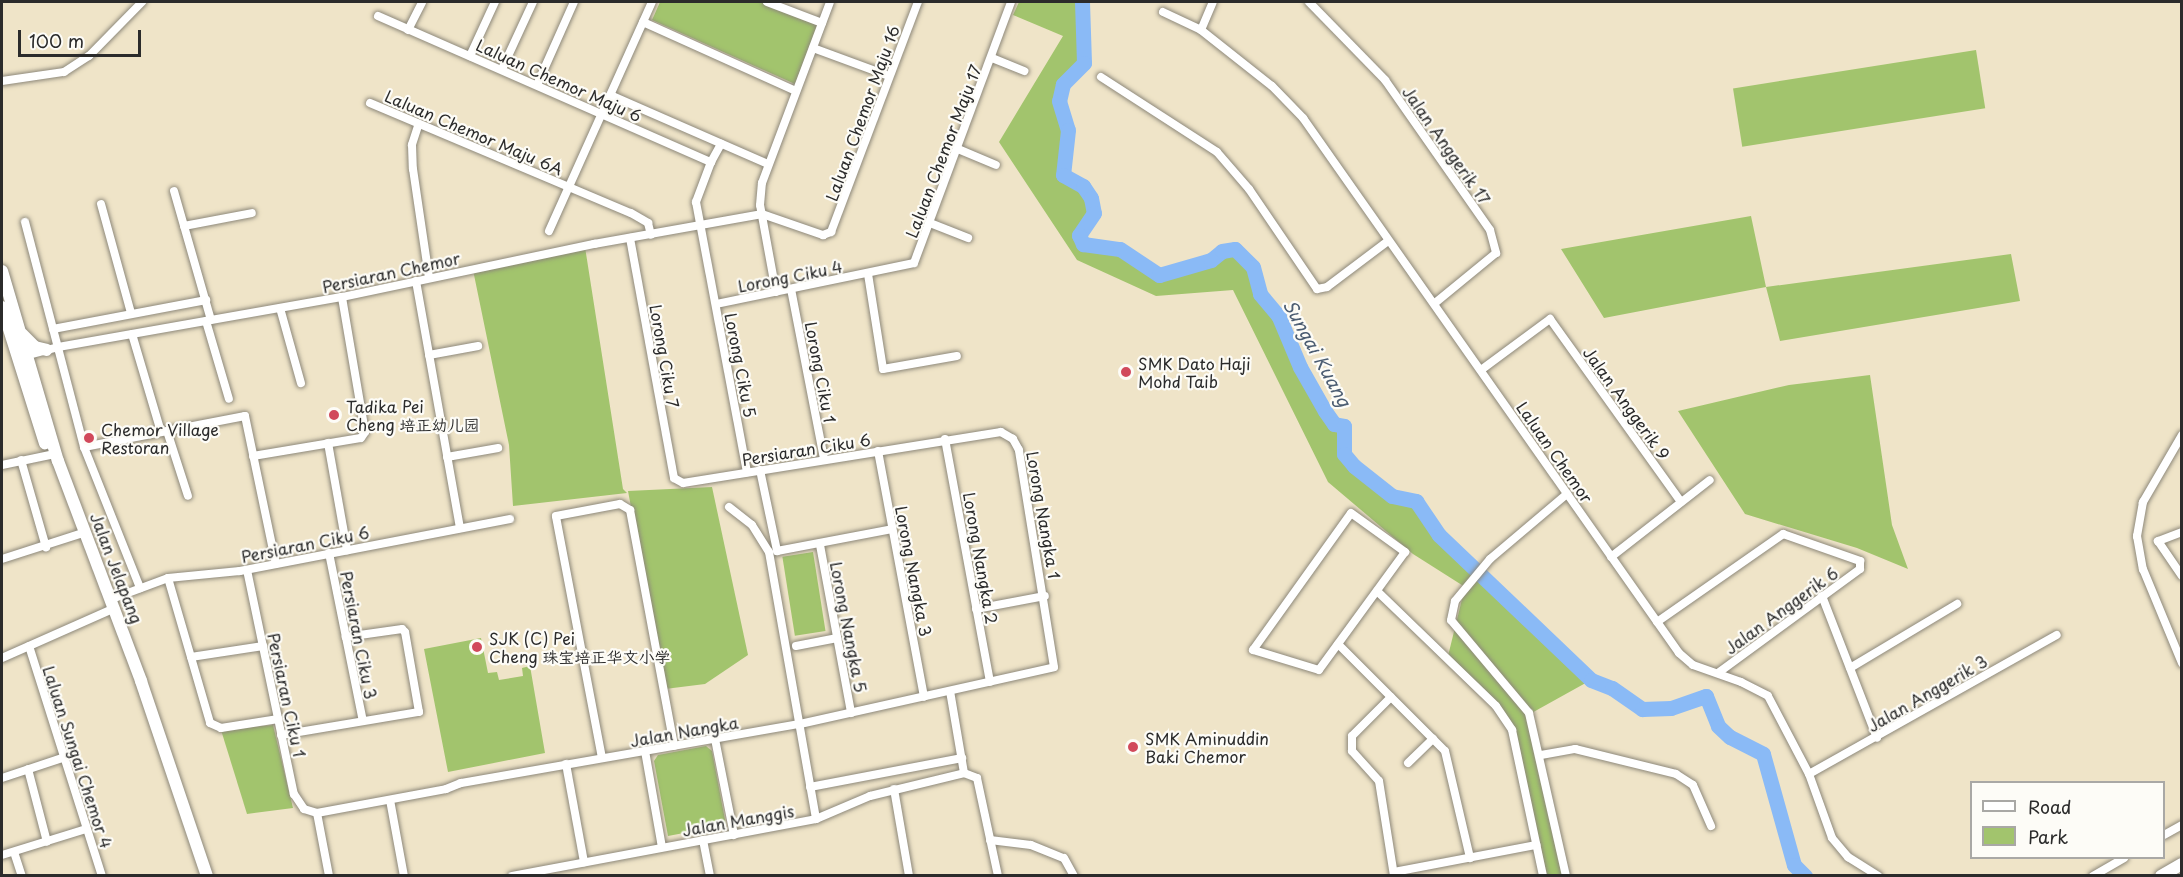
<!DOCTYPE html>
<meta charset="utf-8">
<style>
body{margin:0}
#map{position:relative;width:2183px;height:877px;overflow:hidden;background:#efe4c8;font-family:"Playpen Sans","LXGW WenKai TC",sans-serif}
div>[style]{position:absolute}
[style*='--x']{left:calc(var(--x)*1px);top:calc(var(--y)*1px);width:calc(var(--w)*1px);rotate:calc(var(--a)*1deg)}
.green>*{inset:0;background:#a2c46d;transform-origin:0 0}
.river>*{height:15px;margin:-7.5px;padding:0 7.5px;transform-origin:7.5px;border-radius:7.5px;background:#8abaf6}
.roads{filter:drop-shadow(0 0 2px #8d887a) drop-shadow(0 0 2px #8d887a)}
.minor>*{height:8px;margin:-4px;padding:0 4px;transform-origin:4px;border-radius:4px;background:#fff}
.primary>*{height:12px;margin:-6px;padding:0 6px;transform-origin:6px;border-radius:6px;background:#fff}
.trunk>*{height:12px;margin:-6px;padding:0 6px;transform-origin:6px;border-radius:6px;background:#fff}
.dots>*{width:16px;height:16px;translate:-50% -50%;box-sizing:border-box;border:3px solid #fdfcf7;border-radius:50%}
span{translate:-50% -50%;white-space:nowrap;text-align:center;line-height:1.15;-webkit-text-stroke:4.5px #fdfcf7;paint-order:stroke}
.street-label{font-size:16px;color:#2b2b2b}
.poi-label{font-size:16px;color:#2b2b2b}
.left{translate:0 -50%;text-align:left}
.water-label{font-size:18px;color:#4c5d72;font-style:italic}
.frame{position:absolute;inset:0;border:3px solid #2b2b2b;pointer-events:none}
.legend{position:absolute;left:1970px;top:781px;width:195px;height:78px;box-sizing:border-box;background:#fdfcf7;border:2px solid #a9a8a5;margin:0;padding:8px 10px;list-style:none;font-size:18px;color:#2b2b2b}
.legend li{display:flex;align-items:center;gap:12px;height:30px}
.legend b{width:30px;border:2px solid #a9a8a5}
.scale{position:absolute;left:18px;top:30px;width:123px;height:27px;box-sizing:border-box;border:3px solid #2b2b2b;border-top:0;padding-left:8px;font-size:18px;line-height:21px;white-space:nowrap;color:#2b2b2b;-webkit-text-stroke:4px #fdfcf7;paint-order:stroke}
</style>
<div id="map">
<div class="green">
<div style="clip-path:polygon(660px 2px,764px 2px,819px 25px,795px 84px,652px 20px)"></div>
<div style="clip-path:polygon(1019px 2px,1082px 2px,1084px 63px,1063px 84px,1059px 101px,1068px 130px,1063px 175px,1083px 186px,1091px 198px,1094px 213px,1079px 235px,1083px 244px,1120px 249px,1159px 275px,1211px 260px,1222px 251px,1235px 249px,1253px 267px,1260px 294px,1279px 317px,1300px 367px,1325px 411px,1334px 424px,1344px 426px,1345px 455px,1392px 496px,1416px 501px,1439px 535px,1591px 680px,1528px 715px,1564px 875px,1547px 875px,1514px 730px,1448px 656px,1465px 587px,1413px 554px,1328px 482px,1233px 290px,1156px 296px,1077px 260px,999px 142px,1063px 36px,1013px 15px)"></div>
<div style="left:1976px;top:50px;width:59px;height:246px;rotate:81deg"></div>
<div style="clip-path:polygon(1751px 216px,1766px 287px,2011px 254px,2020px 301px,1780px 341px,1766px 287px,1604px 318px,1561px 249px)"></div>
<div style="clip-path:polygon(585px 247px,623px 489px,627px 493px,513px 506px,509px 445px,473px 270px)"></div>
<div style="clip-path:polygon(1870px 375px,1892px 525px,1908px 569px,1857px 548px,1745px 514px,1678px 411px,1789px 385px)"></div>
<div style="clip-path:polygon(712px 487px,748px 655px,705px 684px,665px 689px,628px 491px)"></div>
<div style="left:813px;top:552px;width:80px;height:31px;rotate:81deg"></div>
<div style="clip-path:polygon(481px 638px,488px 673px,497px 672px,499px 680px,523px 676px,522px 668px,530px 666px,545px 753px,448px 772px,424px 649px)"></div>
<div style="clip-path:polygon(273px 725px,293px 808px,247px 814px,221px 730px)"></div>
<div style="clip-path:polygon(706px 746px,712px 751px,726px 825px,668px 836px,654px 761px,658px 755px)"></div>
</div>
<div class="river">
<div style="--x:1082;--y:2;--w:61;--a:88.1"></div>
<div style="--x:1084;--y:63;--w:30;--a:135"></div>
<div style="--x:1063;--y:84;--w:17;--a:103"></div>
<div style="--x:1059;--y:101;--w:30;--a:73"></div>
<div style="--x:1068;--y:130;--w:45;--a:96.3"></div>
<div style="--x:1063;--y:175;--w:23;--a:29"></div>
<div style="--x:1083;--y:186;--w:14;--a:56"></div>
<div style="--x:1091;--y:198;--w:15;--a:79"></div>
<div style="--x:1094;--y:213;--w:27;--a:124"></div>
<div style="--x:1079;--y:235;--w:10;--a:66"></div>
<div style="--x:1083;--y:244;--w:37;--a:8"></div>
<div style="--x:1120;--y:249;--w:47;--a:33.7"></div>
<div style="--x:1159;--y:275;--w:54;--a:-16.1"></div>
<div style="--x:1211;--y:260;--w:14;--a:-39"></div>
<div style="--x:1222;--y:251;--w:13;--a:-9"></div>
<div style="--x:1235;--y:249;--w:25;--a:45"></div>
<div style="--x:1253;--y:267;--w:28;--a:75"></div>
<div style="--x:1260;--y:294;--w:30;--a:50"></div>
<div style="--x:1279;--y:317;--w:54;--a:67.2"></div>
<div style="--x:1300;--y:367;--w:51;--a:60.4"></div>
<div style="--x:1325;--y:411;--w:16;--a:55"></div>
<div style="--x:1334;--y:424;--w:10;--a:11"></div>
<div style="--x:1344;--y:426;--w:28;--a:90"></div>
<div style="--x:1344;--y:454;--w:16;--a:50"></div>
<div style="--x:1354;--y:466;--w:48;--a:38.3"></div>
<div style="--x:1392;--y:496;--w:25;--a:12"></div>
<div style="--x:1416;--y:501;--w:41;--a:55.9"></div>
<div style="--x:1439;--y:535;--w:210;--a:43.6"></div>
<div style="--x:1591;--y:680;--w:22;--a:21"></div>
<div style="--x:1612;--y:688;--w:37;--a:35"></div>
<div style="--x:1642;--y:709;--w:29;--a:-2"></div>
<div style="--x:1671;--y:708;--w:37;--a:-19"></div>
<div style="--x:1706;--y:696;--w:32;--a:68"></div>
<div style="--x:1718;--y:726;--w:16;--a:43"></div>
<div style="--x:1730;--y:737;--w:37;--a:27"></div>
<div style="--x:1763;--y:754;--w:115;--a:74.4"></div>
<div style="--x:1794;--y:865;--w:16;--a:45"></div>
</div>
<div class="roads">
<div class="minor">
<div style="--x:767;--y:2;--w:59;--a:20.9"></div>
<div style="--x:1309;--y:2;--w:109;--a:45.7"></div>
<div style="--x:1385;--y:80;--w:183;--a:55"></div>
<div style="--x:1490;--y:230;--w:24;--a:75"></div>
<div style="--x:1496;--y:253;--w:79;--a:140.7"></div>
<div style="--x:1163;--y:12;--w:42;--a:25.3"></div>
<div style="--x:1201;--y:30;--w:90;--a:38.3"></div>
<div style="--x:1272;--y:86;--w:45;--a:45.9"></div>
<div style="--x:1303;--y:118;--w:654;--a:54.9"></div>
<div style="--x:1679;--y:653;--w:18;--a:41"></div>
<div style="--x:1693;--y:665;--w:51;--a:19.5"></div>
<div style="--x:1741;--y:682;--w:30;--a:27"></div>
<div style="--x:1768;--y:696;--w:88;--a:62.3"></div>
<div style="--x:1809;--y:774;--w:68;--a:70.2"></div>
<div style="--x:1832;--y:838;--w:25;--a:50"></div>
<div style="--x:1848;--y:857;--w:36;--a:32"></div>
<div style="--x:378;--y:16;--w:364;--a:23.7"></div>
<div style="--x:711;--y:162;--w:21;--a:-61"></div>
<div style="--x:643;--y:22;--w:168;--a:24.3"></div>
<div style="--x:408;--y:30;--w:31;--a:-63"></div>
<div style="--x:1201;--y:30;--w:30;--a:-67"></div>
<div style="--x:813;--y:48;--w:81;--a:20.2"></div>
<div style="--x:470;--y:56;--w:60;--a:-65.2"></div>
<div style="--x:992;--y:58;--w:35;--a:22"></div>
<div style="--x:502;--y:69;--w:74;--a:-65.2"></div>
<div style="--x:1101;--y:77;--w:138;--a:32.9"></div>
<div style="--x:1217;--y:152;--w:49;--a:49.1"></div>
<div style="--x:1249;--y:189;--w:121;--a:55.8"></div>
<div style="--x:1317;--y:289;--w:10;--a:-11"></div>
<div style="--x:1327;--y:287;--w:76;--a:-37"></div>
<div style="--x:2;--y:81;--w:63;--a:-8.3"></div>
<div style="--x:64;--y:72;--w:30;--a:-33"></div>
<div style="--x:89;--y:56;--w:76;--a:-45.5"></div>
<div style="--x:537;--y:85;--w:91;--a:-66"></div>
<div style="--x:610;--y:95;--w:172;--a:23.6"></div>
<div style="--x:370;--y:103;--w:283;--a:22.9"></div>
<div style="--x:631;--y:213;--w:20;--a:30"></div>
<div style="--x:648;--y:223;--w:12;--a:76"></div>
<div style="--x:418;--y:126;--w:20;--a:108"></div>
<div style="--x:412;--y:145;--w:24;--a:88"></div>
<div style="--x:413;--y:169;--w:110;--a:81.6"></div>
<div style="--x:958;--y:149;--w:41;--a:22.8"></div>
<div style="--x:711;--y:162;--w:43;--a:110.6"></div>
<div style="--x:696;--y:202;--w:275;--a:79.3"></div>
<div style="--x:174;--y:191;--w:134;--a:74"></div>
<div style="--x:101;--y:204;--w:113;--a:74.6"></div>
<div style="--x:25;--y:222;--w:233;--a:75.3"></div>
<div style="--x:84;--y:447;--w:152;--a:68.3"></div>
<div style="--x:930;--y:223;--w:41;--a:21.5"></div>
<div style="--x:184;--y:226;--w:69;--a:-10.8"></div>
<div style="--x:549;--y:231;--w:251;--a:-65.8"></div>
<div style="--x:868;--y:274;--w:96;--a:81"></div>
<div style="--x:883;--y:369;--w:75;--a:-10"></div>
<div style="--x:416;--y:281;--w:251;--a:79.9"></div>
<div style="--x:791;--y:289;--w:173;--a:79"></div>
<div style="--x:776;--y:292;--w:88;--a:-100.4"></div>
<div style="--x:760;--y:205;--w:22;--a:-85"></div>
<div style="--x:762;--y:183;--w:193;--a:-69.4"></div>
<div style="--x:716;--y:304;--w:202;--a:-11.7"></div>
<div style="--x:914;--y:263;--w:278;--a:-69.6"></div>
<div style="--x:280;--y:308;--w:78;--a:74.4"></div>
<div style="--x:206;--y:321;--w:81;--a:73.6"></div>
<div style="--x:53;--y:329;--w:156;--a:-10.7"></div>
<div style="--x:132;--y:334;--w:102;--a:73.5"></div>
<div style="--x:429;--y:355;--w:50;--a:-10.4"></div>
<div style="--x:25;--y:356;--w:34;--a:-15"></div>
<div style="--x:58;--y:347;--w:288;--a:-10"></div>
<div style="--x:342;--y:297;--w:258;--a:-11.9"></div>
<div style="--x:594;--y:244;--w:171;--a:-10.1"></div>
<div style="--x:762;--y:214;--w:65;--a:19"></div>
<div style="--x:823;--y:235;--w:9;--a:-21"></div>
<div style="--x:831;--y:232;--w:246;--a:-69.3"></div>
<div style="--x:1481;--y:370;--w:86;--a:-36.5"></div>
<div style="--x:1550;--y:319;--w:225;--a:54.4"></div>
<div style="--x:167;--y:431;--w:68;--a:72.1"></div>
<div style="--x:2182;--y:435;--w:78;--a:120.2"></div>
<div style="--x:2143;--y:502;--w:35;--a:100"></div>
<div style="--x:2137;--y:536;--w:34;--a:80"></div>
<div style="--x:2143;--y:569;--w:102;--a:67.5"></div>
<div style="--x:945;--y:439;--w:247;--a:79.5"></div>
<div style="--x:328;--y:443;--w:109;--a:79.9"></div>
<div style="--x:84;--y:447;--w:164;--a:-10.9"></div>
<div style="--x:245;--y:416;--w:151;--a:78.2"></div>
<div style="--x:878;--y:451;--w:250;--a:79.4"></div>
<div style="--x:253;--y:456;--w:109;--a:-9.5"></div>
<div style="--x:361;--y:438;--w:7;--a:-56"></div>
<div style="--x:365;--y:432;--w:137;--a:-99.7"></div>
<div style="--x:447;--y:457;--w:52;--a:-10"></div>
<div style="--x:21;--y:460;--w:91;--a:74"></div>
<div style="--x:2;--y:465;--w:49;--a:-11.8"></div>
<div style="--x:760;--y:470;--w:83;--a:78.1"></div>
<div style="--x:777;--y:551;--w:117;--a:-10.8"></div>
<div style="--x:729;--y:507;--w:29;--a:38"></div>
<div style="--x:752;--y:525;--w:32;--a:58"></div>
<div style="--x:769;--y:552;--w:271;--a:80"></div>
<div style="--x:1351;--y:513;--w:67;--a:35.8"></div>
<div style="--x:1405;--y:552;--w:146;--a:126.1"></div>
<div style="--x:1319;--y:670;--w:69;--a:-163.1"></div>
<div style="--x:1253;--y:650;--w:168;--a:-54.4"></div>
<div style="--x:2182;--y:532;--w:26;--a:159"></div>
<div style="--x:2158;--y:541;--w:42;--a:55.6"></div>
<div style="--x:820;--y:545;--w:171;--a:79.5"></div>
<div style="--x:329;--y:553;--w:171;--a:78.6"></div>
<div style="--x:1611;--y:557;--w:125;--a:-37.9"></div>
<div style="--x:2;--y:559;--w:82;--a:-17.8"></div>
<div style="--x:247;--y:570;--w:229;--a:78.2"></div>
<div style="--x:294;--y:794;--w:18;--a:56"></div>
<div style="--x:304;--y:809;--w:14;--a:17"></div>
<div style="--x:317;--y:813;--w:131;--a:-10.5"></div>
<div style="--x:446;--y:789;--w:16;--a:-22"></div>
<div style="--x:461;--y:783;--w:344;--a:-9.9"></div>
<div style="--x:800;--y:724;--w:260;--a:-12.6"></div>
<div style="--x:1054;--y:667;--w:220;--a:-99.2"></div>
<div style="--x:1019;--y:450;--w:13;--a:-119"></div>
<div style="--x:1013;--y:439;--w:14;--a:-150"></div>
<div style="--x:1001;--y:432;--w:322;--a:170.9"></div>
<div style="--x:683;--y:483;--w:10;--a:-151"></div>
<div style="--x:674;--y:478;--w:244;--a:-100.4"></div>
<div style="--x:168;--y:578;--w:151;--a:73.8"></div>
<div style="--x:210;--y:723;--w:12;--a:24"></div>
<div style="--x:221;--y:728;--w:58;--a:-9"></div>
<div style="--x:1377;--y:591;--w:165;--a:44"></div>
<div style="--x:1496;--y:706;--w:29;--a:56"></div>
<div style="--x:1512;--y:730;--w:149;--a:78"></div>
<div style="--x:1822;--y:596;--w:152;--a:68.8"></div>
<div style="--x:109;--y:600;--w:63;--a:-20.4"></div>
<div style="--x:168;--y:578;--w:72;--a:-5.6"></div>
<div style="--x:240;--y:571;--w:275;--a:-10.9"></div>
<div style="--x:976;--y:609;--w:70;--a:-10.7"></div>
<div style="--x:1657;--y:622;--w:154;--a:-34.9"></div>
<div style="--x:1783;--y:534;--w:82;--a:19.3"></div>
<div style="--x:1860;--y:561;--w:8;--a:90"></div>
<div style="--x:1860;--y:569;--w:176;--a:143.8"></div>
<div style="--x:1338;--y:644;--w:151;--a:45"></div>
<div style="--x:1445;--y:751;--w:110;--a:76.8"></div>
<div style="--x:29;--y:646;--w:241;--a:72.4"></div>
<div style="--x:796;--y:646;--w:42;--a:-11"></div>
<div style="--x:191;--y:657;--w:73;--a:-8.7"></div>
<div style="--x:2;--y:658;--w:124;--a:-23.9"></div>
<div style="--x:1850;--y:668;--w:125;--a:-30.9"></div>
<div style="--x:950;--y:691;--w:83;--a:80.3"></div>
<div style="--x:1391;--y:697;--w:55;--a:135"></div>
<div style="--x:1352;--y:736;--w:15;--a:90"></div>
<div style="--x:1352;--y:751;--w:40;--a:48"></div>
<div style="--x:1379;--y:781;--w:96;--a:81"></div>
<div style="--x:281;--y:735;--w:140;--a:-9.5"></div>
<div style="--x:419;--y:712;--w:81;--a:-99.9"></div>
<div style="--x:405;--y:632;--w:4;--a:-135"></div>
<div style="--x:402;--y:629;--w:57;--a:171.9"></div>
<div style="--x:715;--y:739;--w:98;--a:78.8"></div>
<div style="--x:645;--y:751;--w:97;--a:80"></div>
<div style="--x:1541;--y:755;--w:35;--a:-10"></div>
<div style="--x:1575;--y:749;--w:104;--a:13.9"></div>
<div style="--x:1676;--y:774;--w:20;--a:33"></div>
<div style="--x:1693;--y:785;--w:45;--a:66.3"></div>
<div style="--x:602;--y:758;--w:246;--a:-100.8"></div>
<div style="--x:556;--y:516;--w:65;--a:-10.6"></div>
<div style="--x:620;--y:504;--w:12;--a:31"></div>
<div style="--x:630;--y:510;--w:240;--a:79.4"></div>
<div style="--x:1408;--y:763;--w:35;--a:-44"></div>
<div style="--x:566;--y:764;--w:100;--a:79.6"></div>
<div style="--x:28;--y:769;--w:75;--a:75.4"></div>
<div style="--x:1809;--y:774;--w:284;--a:-29.3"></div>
<div style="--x:2;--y:778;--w:63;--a:-18.4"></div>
<div style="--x:810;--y:787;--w:155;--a:-10.8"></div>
<div style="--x:894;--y:789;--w:88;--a:80.2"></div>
<div style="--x:390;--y:800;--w:77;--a:79.6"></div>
<div style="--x:317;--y:813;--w:64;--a:79.2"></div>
<div style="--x:2164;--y:835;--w:21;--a:-29"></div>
<div style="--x:703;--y:840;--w:37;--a:79"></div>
<div style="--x:990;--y:840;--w:41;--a:7"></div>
<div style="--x:1031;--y:845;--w:35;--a:22"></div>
<div style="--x:1064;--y:858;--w:21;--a:61"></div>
<div style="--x:14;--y:852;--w:25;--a:72"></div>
<div style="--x:2;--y:855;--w:88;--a:-17.2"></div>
<div style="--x:1394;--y:872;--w:145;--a:-10.8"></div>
<div style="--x:512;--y:876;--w:309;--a:-10.6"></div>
<div style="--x:816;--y:819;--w:59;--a:-23.1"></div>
<div style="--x:870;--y:796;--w:97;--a:-13.7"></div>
<div style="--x:964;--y:773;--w:14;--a:21"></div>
<div style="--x:977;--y:778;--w:100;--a:77.9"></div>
<div style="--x:1566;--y:876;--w:167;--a:-102.8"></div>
<div style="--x:1529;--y:713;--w:121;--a:-130"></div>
<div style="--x:1451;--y:620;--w:19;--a:-78"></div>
<div style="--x:1455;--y:601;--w:55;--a:-50.2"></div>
<div style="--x:1490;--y:559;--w:101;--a:-40.2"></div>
<div style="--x:2093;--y:876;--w:36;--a:-30"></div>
</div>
<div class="primary">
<div style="--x:2;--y:271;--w:198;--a:73.6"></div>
<div style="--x:58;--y:461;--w:235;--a:69.3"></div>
<div style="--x:141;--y:681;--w:206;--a:71.3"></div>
<div style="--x:2;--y:307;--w:143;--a:72.5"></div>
<div style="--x:22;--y:334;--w:18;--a:45"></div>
<div style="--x:35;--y:347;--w:12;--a:14"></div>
</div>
<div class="trunk">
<div style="--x:2161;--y:876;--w:24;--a:-30"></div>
</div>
</div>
<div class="dots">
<div style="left:1126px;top:372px;background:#d1495b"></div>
<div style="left:334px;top:415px;background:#d1495b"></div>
<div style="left:89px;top:438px;background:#d1495b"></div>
<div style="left:477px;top:647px;background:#d1495b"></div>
<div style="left:1133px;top:747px;background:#d1495b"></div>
</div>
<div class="street-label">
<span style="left:559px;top:80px;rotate:24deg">Laluan Chemor Maju 6</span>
<span style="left:862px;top:113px;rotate:-70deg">Laluan Chemor Maju 16</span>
<span style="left:474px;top:132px;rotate:23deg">Laluan Chemor Maju 6A</span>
<span style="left:1447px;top:145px;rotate:55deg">Jalan Anggerik 17</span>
<span style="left:943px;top:151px;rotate:-69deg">Laluan Chemor Maju 17</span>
<span style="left:391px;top:272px;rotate:-12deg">Persiaran Chemor</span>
<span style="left:790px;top:276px;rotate:-11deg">Lorong Ciku 4</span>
<span style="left:665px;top:356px;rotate:80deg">Lorong Ciku 7</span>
<span style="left:741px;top:365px;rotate:79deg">Lorong Ciku 5</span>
<span style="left:821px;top:372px;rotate:79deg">Lorong Ciku 1</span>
<span style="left:1627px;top:403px;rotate:54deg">Jalan Anggerik 9</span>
<span style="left:806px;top:449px;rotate:-9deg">Persiaran Ciku 6</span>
<span style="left:1555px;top:452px;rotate:55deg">Laluan Chemor</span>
<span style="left:1044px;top:515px;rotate:80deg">Lorong Nangka 1</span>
<span style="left:305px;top:544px;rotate:-11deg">Persiaran Ciku 6</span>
<span style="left:981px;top:558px;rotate:80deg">Lorong Nangka 2</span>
<span style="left:117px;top:568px;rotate:69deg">Jalan Jelapang</span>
<span style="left:914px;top:571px;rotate:79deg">Lorong Nangka 3</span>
<span style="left:1781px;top:610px;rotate:-36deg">Jalan Anggerik 6</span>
<span style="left:849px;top:627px;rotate:79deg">Lorong Nangka 5</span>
<span style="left:359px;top:635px;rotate:79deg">Persiaran Ciku 3</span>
<span style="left:1927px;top:693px;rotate:-30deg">Jalan Anggerik 3</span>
<span style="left:287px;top:695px;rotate:78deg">Persiaran Ciku 1</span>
<span style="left:684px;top:731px;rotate:-10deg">Jalan Nangka</span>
<span style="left:78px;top:757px;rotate:72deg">Laluan Sungai Chemor 4</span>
<span style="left:738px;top:820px;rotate:-10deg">Jalan Manggis</span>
</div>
<div class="poi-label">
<span class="left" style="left:1138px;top:372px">SMK Dato Haji<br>Mohd Taib</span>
<span class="left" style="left:346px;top:415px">Tadika Pei<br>Cheng 培正幼儿园</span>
<span class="left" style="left:101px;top:438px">Chemor Village<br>Restoran</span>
<span class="left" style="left:489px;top:647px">SJK (C) Pei<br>Cheng 珠宝培正华文小学</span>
<span class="left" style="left:1145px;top:747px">SMK Aminuddin<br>Baki Chemor</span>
</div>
<div class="water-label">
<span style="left:1317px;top:353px;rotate:61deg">Sungai Kuang</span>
</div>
<div class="frame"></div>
<ul class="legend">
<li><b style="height:8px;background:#fff"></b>Road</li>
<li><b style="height:16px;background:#a2c46d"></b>Park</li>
</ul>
<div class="scale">100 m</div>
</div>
